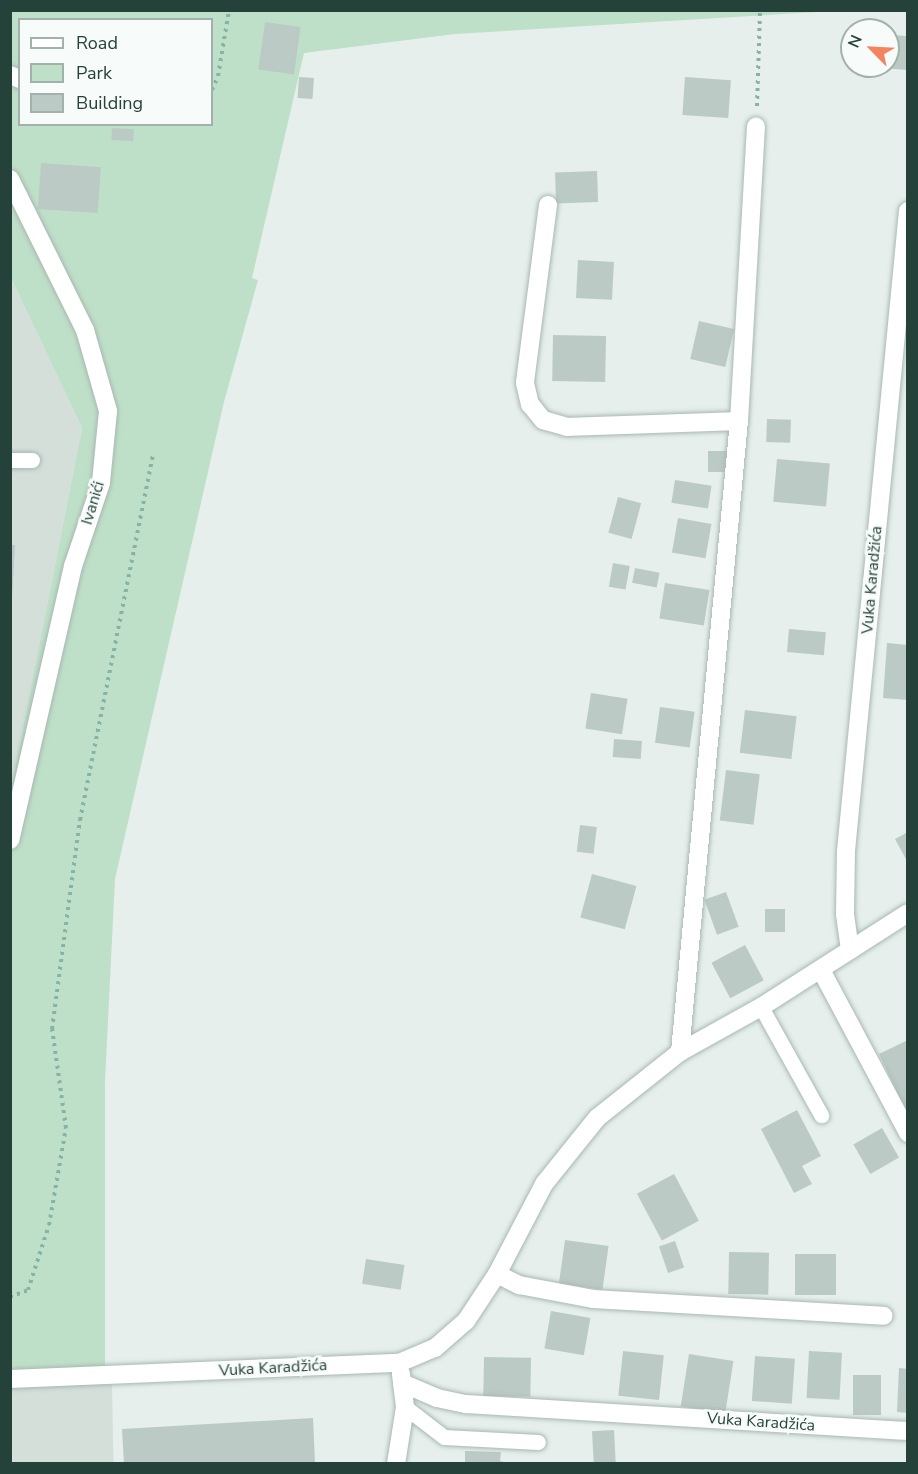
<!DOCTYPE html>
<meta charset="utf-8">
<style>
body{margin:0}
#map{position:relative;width:918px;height:1474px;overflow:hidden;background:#e6efeb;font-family:"Nunito Sans",sans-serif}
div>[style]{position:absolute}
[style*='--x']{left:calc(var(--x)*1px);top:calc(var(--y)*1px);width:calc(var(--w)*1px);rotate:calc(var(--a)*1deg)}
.built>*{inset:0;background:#d4dfda;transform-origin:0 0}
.green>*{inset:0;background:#bfe0c8}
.building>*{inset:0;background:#bbcac4;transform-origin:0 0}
.path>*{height:4px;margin-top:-2px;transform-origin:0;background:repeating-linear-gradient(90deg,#86b3a5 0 3px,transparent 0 7.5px)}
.roads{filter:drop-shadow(0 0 2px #a8b8b2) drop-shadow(0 0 2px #a8b8b2)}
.lane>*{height:15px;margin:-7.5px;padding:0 7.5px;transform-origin:7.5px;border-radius:7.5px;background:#fff}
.street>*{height:18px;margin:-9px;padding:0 9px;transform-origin:9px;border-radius:9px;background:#fff}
.secondary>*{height:18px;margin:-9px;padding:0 9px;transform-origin:9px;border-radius:9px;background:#fff}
span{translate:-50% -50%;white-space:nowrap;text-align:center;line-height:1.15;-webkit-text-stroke:5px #f7fbf9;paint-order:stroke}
.street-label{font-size:16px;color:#24423a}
.frame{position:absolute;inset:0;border:12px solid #24423a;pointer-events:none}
.legend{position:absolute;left:18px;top:18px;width:195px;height:108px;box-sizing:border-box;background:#f7fbf9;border:2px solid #a3b1ad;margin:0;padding:8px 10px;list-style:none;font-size:18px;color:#24423a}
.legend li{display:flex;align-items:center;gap:12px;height:30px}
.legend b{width:30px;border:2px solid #a3b1ad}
.north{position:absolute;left:840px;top:18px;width:60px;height:60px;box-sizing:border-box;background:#f7fbf9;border:2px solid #a3b1ad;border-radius:50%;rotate:294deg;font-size:16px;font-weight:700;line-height:24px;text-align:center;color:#24423a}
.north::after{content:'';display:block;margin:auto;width:21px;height:27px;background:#f4845f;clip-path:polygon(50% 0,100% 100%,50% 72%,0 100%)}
</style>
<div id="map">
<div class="built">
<div style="clip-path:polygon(11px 278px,82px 428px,11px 788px)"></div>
<div style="left:112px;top:1381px;width:82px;height:101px;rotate:89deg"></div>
</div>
<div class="green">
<div style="clip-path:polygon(evenodd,11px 11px,834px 11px,455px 34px,304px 53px,252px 278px,258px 280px,224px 402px,115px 879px,105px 1082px,105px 1382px,11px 1388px,11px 788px,82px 428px,11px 278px,11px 11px,20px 20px,212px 20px,212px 124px,20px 124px,20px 20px)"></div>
</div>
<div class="building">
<div style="left:265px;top:22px;width:36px;height:48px;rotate:8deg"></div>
<div style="clip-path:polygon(888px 35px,908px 36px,908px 70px,881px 68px,888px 66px)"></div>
<div style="left:299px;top:77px;width:15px;height:21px;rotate:4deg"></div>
<div style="left:685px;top:77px;width:46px;height:38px;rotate:4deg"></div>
<div style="left:112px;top:128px;width:22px;height:12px;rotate:3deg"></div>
<div style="left:41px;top:163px;width:60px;height:46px;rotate:4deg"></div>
<div style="left:597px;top:171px;width:31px;height:42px;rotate:88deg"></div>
<div style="left:578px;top:260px;width:36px;height:38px;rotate:3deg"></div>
<div style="left:699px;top:321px;width:36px;height:39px;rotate:13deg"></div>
<div style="left:553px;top:335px;width:53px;height:46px;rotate:1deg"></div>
<div style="left:767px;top:419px;width:24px;height:23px;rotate:2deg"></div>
<div style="left:708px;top:451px;width:20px;height:21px"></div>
<div style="left:777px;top:459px;width:53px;height:43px;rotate:5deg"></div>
<div style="left:675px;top:480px;width:37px;height:23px;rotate:9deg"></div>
<div style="left:618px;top:497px;width:24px;height:37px;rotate:15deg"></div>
<div style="left:678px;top:518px;width:34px;height:35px;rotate:10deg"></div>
<div style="clip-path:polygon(10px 545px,15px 545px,12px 598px,10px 598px)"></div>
<div style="left:613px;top:563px;width:17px;height:24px;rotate:10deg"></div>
<div style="left:635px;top:568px;width:25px;height:15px;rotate:11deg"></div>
<div style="left:665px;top:583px;width:45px;height:36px;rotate:9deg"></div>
<div style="left:789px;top:629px;width:37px;height:23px;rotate:5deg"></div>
<div style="clip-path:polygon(887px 643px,908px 645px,908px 700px,883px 698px)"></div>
<div style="left:591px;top:693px;width:37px;height:36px;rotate:9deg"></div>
<div style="left:660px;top:707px;width:35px;height:36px;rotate:8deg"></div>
<div style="left:745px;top:710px;width:52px;height:43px;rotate:7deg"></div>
<div style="left:614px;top:739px;width:28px;height:18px;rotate:4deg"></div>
<div style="left:726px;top:770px;width:34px;height:51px;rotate:7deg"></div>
<div style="left:580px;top:825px;width:17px;height:27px;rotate:7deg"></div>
<div style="clip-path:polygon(908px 832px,908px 863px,895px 839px)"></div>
<div style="left:592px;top:874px;width:46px;height:45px;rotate:15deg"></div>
<div style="left:726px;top:892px;width:37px;height:23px;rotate:70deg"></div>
<div style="left:765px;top:909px;width:20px;height:23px"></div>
<div style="left:745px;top:945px;width:40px;height:38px;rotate:62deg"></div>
<div style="clip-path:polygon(908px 1040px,908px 1115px,879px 1054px)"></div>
<div style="clip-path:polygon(797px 1110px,821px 1156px,802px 1166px,812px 1184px,794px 1193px,761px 1129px)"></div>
<div style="left:882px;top:1128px;width:34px;height:33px;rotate:60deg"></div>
<div style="left:674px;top:1174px;width:53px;height:42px;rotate:62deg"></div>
<div style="left:565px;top:1240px;width:44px;height:44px;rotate:8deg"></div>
<div style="left:675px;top:1241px;width:28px;height:17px;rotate:71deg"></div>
<div style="left:729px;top:1252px;width:40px;height:42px;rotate:1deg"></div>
<div style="left:795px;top:1254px;width:41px;height:41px"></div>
<div style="left:366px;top:1259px;width:39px;height:25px;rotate:9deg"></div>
<div style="left:551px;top:1311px;width:40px;height:38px;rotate:10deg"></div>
<div style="left:623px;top:1351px;width:41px;height:45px;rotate:6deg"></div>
<div style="left:809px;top:1351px;width:33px;height:47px;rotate:3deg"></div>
<div style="left:689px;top:1354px;width:45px;height:53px;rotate:9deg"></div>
<div style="left:755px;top:1356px;width:40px;height:45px;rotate:4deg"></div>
<div style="left:484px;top:1357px;width:47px;height:39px;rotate:1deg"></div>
<div style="clip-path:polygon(899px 1368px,908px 1369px,908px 1413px,897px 1412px)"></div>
<div style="left:853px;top:1375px;width:28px;height:40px"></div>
<div style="clip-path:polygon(313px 1418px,315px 1464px,124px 1464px,122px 1429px)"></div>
<div style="left:614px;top:1430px;width:34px;height:22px;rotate:87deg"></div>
<div style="clip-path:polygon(465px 1451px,501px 1452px,500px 1461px,512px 1464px,465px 1464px)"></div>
</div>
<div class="path">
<div style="--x:212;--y:90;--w:15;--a:-67"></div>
<div style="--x:218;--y:76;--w:67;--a:-80.5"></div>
<div style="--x:757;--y:106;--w:96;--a:-88.2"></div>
<div style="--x:10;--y:1297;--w:19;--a:-21"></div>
<div style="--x:28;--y:1290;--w:68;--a:-72.1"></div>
<div style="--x:49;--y:1225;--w:98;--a:-80.1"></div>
<div style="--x:66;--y:1128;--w:100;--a:-98"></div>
<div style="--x:52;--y:1029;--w:211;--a:-82.4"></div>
<div style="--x:80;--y:820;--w:372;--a:-78.7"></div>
</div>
<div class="roads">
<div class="lane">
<div style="--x:10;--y:460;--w:22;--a:0"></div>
<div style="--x:761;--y:1007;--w:124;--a:60.9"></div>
<div style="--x:405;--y:1407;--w:49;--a:37.6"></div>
<div style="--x:444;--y:1437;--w:94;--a:3"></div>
</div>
<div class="street">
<div style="--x:10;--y:75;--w:11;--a:22"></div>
<div style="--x:10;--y:179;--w:169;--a:63.6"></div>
<div style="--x:85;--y:330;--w:84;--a:74.1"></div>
<div style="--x:108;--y:411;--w:72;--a:95.6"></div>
<div style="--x:101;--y:483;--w:88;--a:108.6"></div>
<div style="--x:73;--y:566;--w:281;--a:102.9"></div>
<div style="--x:548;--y:205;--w:179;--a:97.4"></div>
<div style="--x:525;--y:383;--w:22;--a:77"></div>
<div style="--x:530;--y:404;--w:21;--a:51"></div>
<div style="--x:543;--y:420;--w:25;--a:16"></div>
<div style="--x:567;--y:427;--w:172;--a:-2"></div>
<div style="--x:850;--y:950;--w:36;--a:-98"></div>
<div style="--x:845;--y:914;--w:63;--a:-89.1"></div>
<div style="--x:846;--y:851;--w:643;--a:-84.47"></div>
<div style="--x:821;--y:970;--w:185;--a:61.9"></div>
<div style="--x:680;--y:1052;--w:634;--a:-84.66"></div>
<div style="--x:739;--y:421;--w:295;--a:-86.7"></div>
<div style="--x:497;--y:1274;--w:25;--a:27"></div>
<div style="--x:519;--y:1285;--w:75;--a:10.7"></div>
<div style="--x:593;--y:1299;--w:291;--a:3.3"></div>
<div style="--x:402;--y:1383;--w:38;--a:23"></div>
<div style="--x:437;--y:1398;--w:30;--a:12"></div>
<div style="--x:466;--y:1404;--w:443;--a:3.5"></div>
<div style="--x:396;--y:1464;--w:58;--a:-81"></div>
<div style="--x:405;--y:1407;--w:34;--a:-97"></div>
</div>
<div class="secondary">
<div style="--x:10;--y:1379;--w:389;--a:-2.4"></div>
<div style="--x:399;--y:1363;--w:39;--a:-23"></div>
<div style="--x:435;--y:1348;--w:41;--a:-41.1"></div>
<div style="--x:466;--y:1321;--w:56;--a:-56.6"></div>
<div style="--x:497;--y:1274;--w:102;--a:-62.4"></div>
<div style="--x:544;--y:1184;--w:85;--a:-51.2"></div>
<div style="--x:597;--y:1118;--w:106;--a:-38.5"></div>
<div style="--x:680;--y:1052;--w:93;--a:-29.1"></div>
<div style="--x:761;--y:1007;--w:174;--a:-32.6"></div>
</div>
</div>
<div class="street-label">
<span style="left:93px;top:503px;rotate:-73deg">Ivanići</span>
<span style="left:872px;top:580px;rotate:-85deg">Vuka Karadžića</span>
<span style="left:273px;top:1368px;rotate:-3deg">Vuka Karadžića</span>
<span style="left:761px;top:1422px;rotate:4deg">Vuka Karadžića</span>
</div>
<div class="frame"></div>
<ul class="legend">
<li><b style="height:8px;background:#fff"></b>Road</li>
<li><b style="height:16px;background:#bfe0c8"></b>Park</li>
<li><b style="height:16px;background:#bbcac4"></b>Building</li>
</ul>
<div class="north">N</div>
</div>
